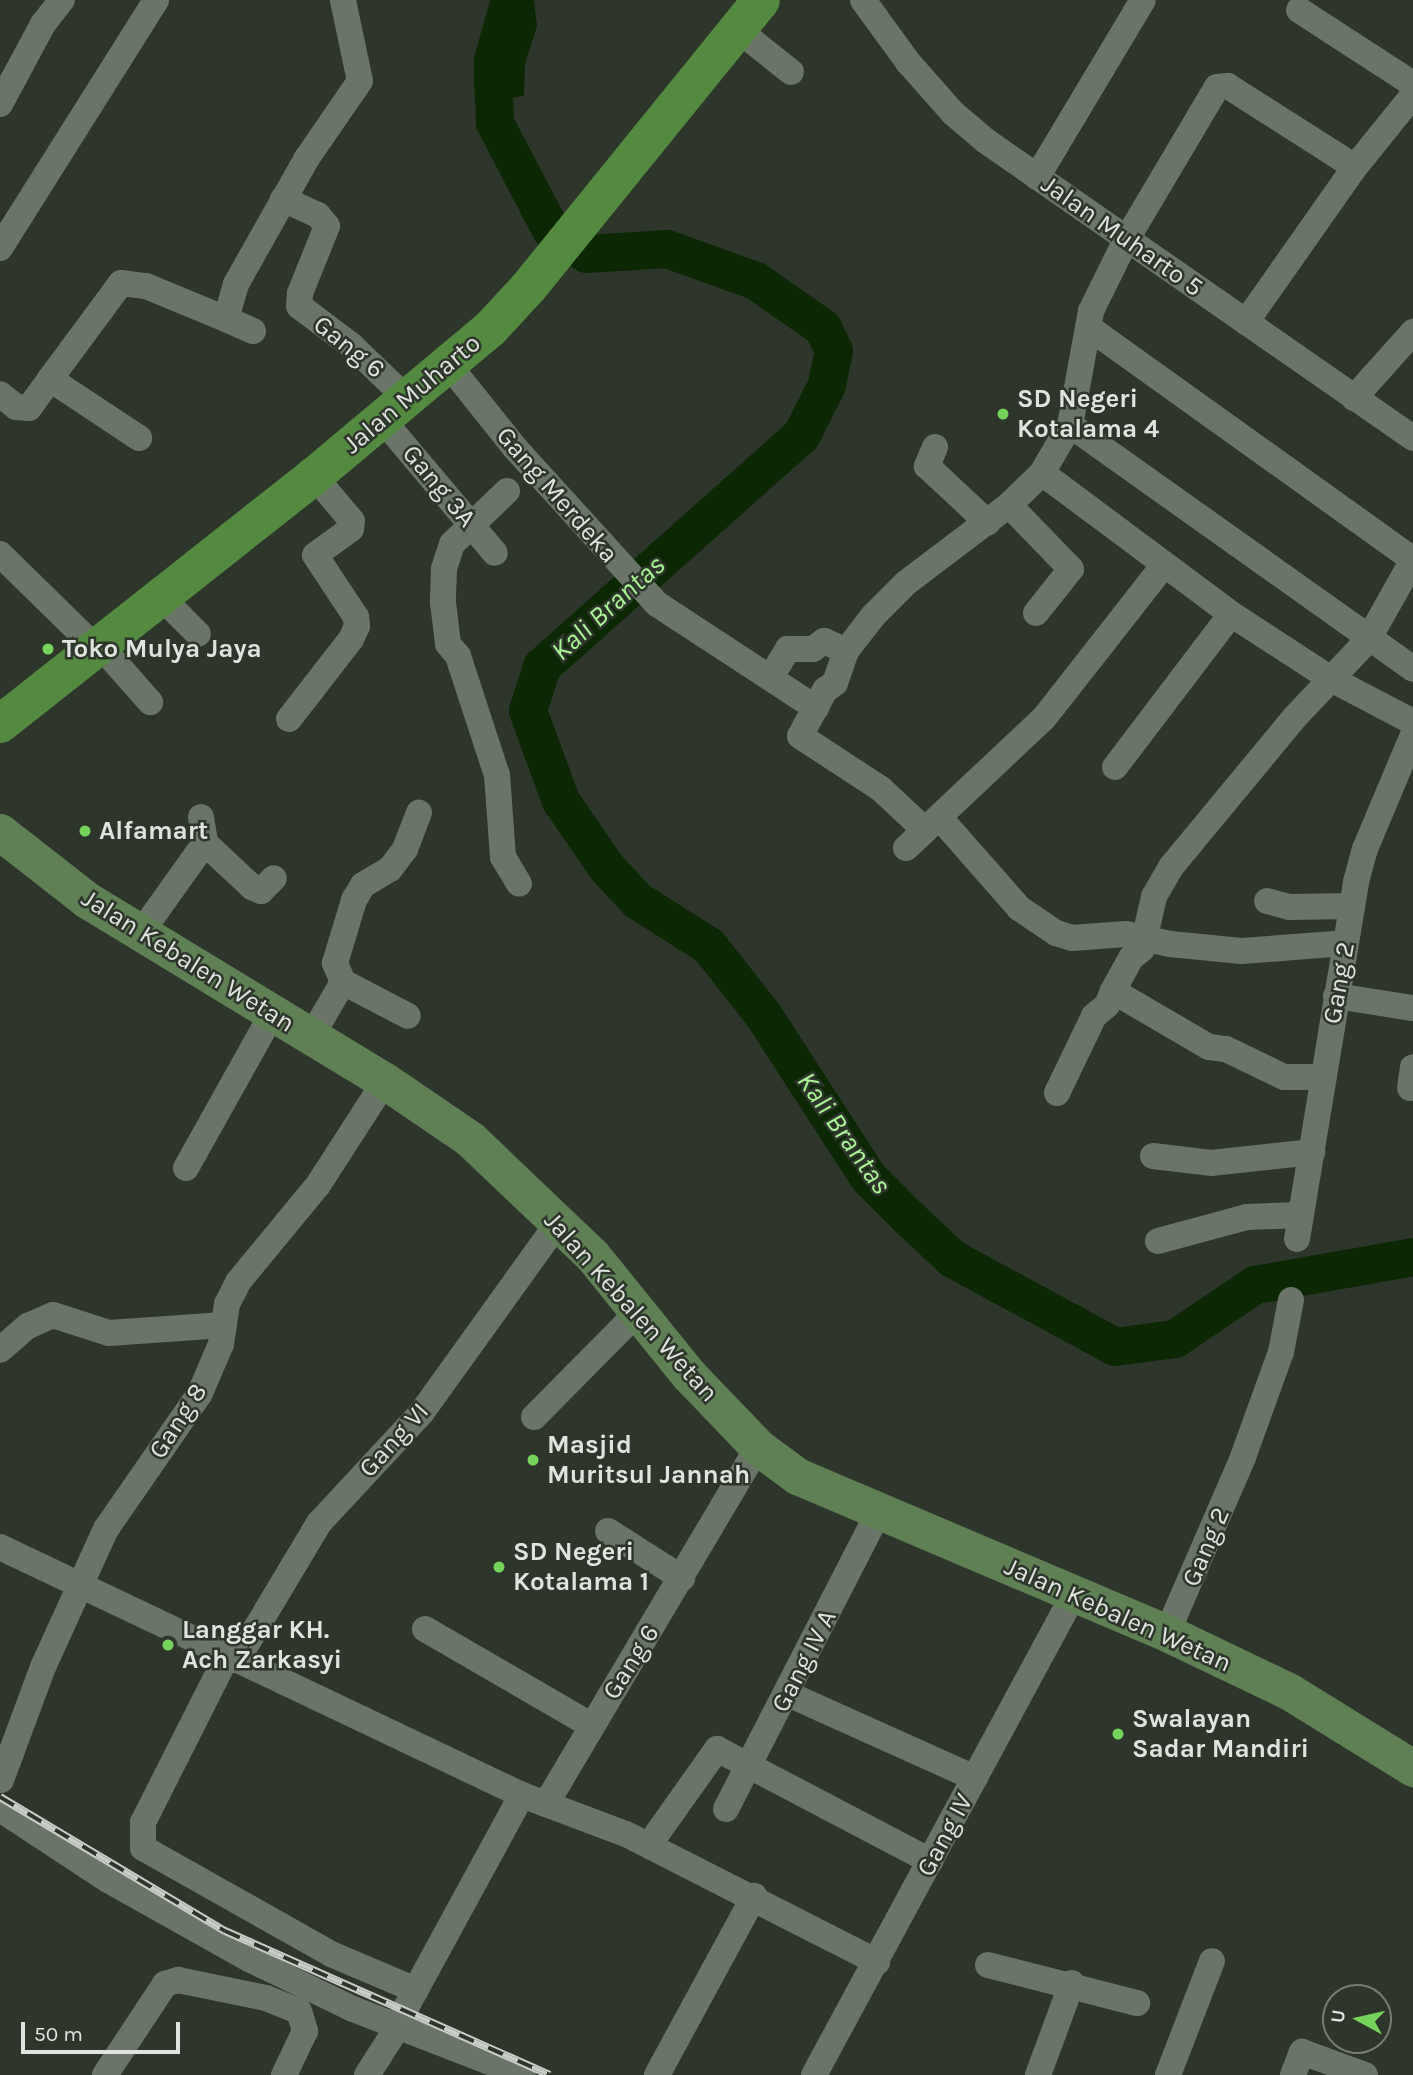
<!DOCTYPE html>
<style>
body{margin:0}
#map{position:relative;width:1413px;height:2075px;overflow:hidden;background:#2e362c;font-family:Karla,sans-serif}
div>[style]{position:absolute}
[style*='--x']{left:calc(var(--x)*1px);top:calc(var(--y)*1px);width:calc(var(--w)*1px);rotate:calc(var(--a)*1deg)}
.water>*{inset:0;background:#0b2703}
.river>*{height:38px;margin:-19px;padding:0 19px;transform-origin:19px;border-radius:19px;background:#0b2703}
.minor>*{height:26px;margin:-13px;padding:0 13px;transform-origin:13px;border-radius:13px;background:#6b7468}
.secondary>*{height:37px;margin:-18.5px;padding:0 18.5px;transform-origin:18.5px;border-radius:18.5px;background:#5f7f54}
.primary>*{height:38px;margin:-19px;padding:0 19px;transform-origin:19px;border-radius:19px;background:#538a40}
.rail>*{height:8px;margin-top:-4px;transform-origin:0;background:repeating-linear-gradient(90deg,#2e362c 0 16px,#c8cdc7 0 32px);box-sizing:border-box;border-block:2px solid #c8cdc7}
.dots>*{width:19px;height:19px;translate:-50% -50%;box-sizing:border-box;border:4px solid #2e362c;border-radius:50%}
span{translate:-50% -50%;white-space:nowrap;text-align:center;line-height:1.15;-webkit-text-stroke:5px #2e362c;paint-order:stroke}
.street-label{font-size:26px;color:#dfe4de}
.poi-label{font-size:26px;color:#dfe4de;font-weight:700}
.left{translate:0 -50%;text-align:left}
.water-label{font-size:28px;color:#abf597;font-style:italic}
.north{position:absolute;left:1322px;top:1984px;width:70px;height:70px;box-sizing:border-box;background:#2e362c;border:2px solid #757c73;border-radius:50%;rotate:278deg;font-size:19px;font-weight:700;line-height:28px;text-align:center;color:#dfe4de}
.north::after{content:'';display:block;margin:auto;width:24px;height:32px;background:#75d25b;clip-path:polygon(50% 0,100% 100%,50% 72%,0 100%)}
.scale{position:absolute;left:21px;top:2022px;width:159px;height:32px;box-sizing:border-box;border:4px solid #dfe4de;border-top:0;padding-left:9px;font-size:21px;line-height:24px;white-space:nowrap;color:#dfe4de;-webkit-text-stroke:5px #2e362c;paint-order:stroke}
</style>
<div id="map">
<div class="water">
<div style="clip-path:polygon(493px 0,534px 0,537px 26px,525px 64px,524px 96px,475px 103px,474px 77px)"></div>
</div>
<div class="river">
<div style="--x:510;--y:0;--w:62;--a:105.8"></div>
<div style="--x:493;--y:60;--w:63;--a:88.2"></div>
<div style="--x:495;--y:123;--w:121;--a:62.4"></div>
<div style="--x:551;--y:230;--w:43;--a:33.7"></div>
<div style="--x:587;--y:254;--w:80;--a:-3.6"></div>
<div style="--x:667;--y:249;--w:95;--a:19.8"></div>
<div style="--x:756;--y:281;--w:82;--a:35"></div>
<div style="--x:823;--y:328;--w:25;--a:64"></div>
<div style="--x:834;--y:351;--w:35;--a:102"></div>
<div style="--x:827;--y:385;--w:56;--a:116.6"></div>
<div style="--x:802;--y:435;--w:348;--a:138.3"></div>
<div style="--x:542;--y:667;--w:46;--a:107.7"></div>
<div style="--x:528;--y:711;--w:96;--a:69.9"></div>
<div style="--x:561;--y:801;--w:81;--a:55.5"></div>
<div style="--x:607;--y:868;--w:45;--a:46.8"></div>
<div style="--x:638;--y:901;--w:84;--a:32.4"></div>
<div style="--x:709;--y:946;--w:89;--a:51.8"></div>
<div style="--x:764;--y:1016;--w:193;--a:57.1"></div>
<div style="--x:869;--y:1178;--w:55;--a:45"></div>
<div style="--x:908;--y:1217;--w:62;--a:43"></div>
<div style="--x:953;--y:1259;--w:184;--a:28.5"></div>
<div style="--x:1115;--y:1347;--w:61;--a:-7.6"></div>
<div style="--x:1175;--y:1339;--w:97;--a:-34"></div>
<div style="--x:1255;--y:1285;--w:160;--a:-10"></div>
</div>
<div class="minor">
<div style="--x:863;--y:0;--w:77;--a:54"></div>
<div style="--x:908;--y:62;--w:68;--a:48.6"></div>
<div style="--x:953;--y:113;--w:43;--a:40.3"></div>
<div style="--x:986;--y:141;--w:520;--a:34.82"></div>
<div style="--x:1299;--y:10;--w:136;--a:33"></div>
<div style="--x:737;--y:29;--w:69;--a:38.5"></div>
<div style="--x:0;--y:104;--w:91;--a:-61.7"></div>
<div style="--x:43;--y:24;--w:31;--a:-52"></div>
<div style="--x:1355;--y:167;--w:151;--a:-147.5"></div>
<div style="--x:1228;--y:86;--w:11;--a:175"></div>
<div style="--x:1217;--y:87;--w:180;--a:120.7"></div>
<div style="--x:1125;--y:242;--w:77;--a:116.2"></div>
<div style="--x:1091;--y:311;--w:116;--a:100.4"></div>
<div style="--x:1070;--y:425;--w:56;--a:120.3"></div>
<div style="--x:1042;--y:473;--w:236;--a:36.7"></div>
<div style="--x:1231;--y:614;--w:119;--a:33"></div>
<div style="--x:1331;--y:679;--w:93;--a:27.7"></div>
<div style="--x:1037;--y:177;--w:206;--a:-59.1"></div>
<div style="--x:283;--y:199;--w:38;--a:25"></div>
<div style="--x:318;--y:215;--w:14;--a:51"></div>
<div style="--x:327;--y:226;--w:72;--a:111.9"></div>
<div style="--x:300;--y:293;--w:13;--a:94"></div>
<div style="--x:299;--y:306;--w:66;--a:37"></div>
<div style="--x:352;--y:346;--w:76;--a:43.9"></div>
<div style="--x:0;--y:248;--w:293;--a:-57.8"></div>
<div style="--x:1246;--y:322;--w:189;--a:-54.9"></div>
<div style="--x:1355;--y:167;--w:92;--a:-51.1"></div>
<div style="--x:1088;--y:327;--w:400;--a:35.6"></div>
<div style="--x:1413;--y:560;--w:92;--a:119.4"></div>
<div style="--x:1368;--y:640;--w:106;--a:133.5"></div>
<div style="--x:1295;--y:717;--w:195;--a:129.6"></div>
<div style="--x:1171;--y:867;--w:34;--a:120"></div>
<div style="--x:1154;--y:897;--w:53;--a:103"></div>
<div style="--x:1142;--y:949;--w:14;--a:141"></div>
<div style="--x:1131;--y:958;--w:38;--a:119"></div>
<div style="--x:1113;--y:991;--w:111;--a:30.3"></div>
<div style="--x:1209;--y:1047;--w:17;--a:7"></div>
<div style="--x:1226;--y:1049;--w:64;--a:25.8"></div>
<div style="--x:1284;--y:1077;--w:38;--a:0"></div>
<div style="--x:253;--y:331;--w:30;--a:-156"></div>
<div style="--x:226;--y:319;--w:36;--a:-74"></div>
<div style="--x:236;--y:284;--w:145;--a:-60.6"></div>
<div style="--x:307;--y:158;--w:93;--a:-55.5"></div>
<div style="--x:360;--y:81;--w:83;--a:-101.9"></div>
<div style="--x:448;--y:364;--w:107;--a:51.4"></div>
<div style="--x:515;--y:448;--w:211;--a:47.7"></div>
<div style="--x:657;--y:604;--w:190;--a:33.2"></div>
<div style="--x:50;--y:379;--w:119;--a:-53.5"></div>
<div style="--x:121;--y:283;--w:25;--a:7"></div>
<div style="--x:146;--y:286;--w:87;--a:22.4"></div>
<div style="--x:0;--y:394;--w:21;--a:39"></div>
<div style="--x:16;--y:407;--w:13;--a:4"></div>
<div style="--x:29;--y:408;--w:36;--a:-54"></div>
<div style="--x:50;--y:379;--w:107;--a:33.5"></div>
<div style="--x:1354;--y:398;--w:89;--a:-48.2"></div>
<div style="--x:382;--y:419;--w:175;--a:49.9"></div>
<div style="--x:1070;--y:425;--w:421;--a:35.4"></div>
<div style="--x:935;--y:447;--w:21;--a:113"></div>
<div style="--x:927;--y:466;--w:83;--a:43.1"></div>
<div style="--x:507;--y:491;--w:76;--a:136.1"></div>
<div style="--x:452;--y:544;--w:26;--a:108"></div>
<div style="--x:444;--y:569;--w:33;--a:92"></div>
<div style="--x:443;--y:602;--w:42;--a:83.2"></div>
<div style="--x:448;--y:644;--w:16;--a:50"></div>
<div style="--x:458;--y:656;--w:125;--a:71.9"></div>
<div style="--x:497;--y:775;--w:82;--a:85.8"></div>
<div style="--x:503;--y:857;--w:31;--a:59"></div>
<div style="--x:1009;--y:505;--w:129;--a:142.9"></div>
<div style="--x:906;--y:583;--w:47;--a:135"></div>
<div style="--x:873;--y:616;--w:44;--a:127.6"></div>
<div style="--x:846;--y:651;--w:34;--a:109"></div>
<div style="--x:835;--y:683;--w:12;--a:145"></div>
<div style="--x:825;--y:690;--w:52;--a:118.5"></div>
<div style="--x:800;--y:736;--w:97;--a:33.2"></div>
<div style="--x:881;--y:789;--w:60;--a:43"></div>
<div style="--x:925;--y:830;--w:163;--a:-43.3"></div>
<div style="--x:1044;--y:718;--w:194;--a:-51.9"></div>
<div style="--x:0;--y:554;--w:132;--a:44.4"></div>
<div style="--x:159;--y:595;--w:55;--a:45"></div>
<div style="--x:1036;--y:613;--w:56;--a:-51.5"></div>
<div style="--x:1071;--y:569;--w:89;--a:-134.1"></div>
<div style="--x:1009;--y:505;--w:46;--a:-44.1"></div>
<div style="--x:98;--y:643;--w:79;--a:48.6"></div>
<div style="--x:771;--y:677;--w:33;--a:-59"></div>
<div style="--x:788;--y:649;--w:25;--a:0"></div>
<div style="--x:813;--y:649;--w:14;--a:-36"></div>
<div style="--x:824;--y:641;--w:24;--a:24"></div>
<div style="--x:289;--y:719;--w:101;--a:-52.2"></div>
<div style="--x:351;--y:639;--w:14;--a:-65"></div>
<div style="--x:357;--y:626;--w:9;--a:-96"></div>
<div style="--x:356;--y:617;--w:74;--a:-123.5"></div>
<div style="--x:315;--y:555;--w:44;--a:-35.8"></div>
<div style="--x:351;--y:529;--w:8;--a:-83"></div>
<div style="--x:352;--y:521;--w:59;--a:-130.2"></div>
<div style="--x:1115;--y:767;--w:192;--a:-52.8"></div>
<div style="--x:201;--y:817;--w:26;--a:81"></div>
<div style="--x:940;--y:818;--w:120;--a:48.7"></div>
<div style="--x:1019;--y:908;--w:45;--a:34"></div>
<div style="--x:1056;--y:933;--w:17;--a:17"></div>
<div style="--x:1072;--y:938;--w:54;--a:-4.2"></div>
<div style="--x:1126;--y:934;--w:45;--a:12.8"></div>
<div style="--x:1170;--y:944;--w:72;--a:5.6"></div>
<div style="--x:1242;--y:951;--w:103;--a:-4.4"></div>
<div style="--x:906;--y:848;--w:26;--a:-43"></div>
<div style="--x:1267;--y:901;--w:24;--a:15"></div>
<div style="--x:1290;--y:907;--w:62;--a:-0.9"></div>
<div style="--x:140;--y:934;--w:112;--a:-54.5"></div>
<div style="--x:205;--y:843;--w:64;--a:43.1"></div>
<div style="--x:252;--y:887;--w:10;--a:24"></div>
<div style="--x:261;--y:891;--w:18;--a:-45"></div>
<div style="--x:343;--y:982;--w:21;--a:-113"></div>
<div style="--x:335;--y:963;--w:66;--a:-73.2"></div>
<div style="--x:354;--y:900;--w:17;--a:-59"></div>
<div style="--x:363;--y:885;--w:31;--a:-31"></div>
<div style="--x:390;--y:869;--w:25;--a:-53"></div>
<div style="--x:405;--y:849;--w:39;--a:-69"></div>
<div style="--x:1336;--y:996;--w:78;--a:8.9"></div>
<div style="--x:311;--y:1037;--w:64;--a:-59.8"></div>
<div style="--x:343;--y:982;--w:73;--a:27.6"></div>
<div style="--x:1410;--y:1088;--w:21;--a:-82"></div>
<div style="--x:1057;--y:1093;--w:85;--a:-64.3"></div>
<div style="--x:1094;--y:1016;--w:17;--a:-40"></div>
<div style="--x:1107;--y:1005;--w:15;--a:-67"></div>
<div style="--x:1153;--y:1156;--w:58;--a:6.9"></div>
<div style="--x:1211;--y:1163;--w:102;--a:-6.2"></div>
<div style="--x:186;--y:1168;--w:176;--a:-60.8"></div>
<div style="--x:1297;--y:1239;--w:362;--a:-80.6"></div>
<div style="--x:1356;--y:882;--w:34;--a:-75"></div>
<div style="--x:1365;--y:849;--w:124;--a:-67.2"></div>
<div style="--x:1158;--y:1241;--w:92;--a:-15.1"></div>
<div style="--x:1247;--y:1217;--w:53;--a:-2.2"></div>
<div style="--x:0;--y:1350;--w:37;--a:-41"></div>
<div style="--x:28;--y:1326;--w:27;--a:-24"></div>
<div style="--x:53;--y:1315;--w:59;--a:17.8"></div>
<div style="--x:109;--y:1333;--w:115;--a:-4"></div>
<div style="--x:534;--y:1417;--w:149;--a:-45.3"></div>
<div style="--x:608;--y:1531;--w:88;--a:32.4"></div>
<div style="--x:0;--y:1547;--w:578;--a:25.41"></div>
<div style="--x:522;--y:1795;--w:111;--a:20.6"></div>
<div style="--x:626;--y:1834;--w:282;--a:27"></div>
<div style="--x:425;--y:1629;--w:193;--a:30.1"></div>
<div style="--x:1167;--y:1633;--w:192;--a:-66.6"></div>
<div style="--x:1243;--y:1457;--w:112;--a:-70.1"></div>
<div style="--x:1281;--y:1352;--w:53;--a:-79.1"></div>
<div style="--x:227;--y:1656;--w:186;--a:116.8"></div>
<div style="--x:143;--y:1822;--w:26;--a:90"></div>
<div style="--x:143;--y:1848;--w:216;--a:29.4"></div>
<div style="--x:331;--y:1954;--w:92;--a:23"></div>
<div style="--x:237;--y:1660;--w:160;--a:-59.1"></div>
<div style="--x:319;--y:1523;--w:151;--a:-47.1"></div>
<div style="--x:422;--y:1412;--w:233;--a:-54.3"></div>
<div style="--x:788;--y:1694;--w:205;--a:24.2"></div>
<div style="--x:1;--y:1780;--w:121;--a:-69.6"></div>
<div style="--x:43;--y:1667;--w:152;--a:-65.5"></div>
<div style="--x:106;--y:1529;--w:165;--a:-55.3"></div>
<div style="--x:200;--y:1393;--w:53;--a:-66.8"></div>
<div style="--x:221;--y:1344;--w:40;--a:-81.5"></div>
<div style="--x:227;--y:1304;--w:25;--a:-63"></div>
<div style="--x:238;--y:1282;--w:126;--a:-50.5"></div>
<div style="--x:318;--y:1185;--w:124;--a:-57.2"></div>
<div style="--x:546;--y:1804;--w:415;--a:-59.3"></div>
<div style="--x:0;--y:1809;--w:129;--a:33.3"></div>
<div style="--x:108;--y:1880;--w:162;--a:29.3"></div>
<div style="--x:249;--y:1959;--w:115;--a:25.7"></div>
<div style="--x:353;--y:2009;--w:182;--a:21.2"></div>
<div style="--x:726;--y:1809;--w:335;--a:-62.8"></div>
<div style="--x:649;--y:1845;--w:118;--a:-54.7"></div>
<div style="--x:717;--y:1749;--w:241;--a:27.7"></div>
<div style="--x:988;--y:1965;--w:154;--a:14.3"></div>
<div style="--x:403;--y:2013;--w:248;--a:-61.4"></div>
<div style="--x:105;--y:2075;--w:109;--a:-56.6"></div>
<div style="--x:165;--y:1984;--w:14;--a:-17"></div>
<div style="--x:178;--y:1980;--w:90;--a:11.6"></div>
<div style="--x:266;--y:1998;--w:35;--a:22"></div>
<div style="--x:299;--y:2011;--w:21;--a:73"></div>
<div style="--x:305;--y:2031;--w:49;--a:115.5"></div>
<div style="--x:367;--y:2075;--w:56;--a:-57.4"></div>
<div style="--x:657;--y:2075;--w:204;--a:-61.5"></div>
<div style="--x:814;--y:2075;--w:547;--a:-61.61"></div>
<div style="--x:1038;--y:2075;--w:98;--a:-69.7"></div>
<div style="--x:1168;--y:2075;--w:122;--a:-68.9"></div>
<div style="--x:1293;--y:2075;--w:25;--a:-69"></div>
<div style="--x:1302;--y:2052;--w:67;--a:20.1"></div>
</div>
<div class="secondary">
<div style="--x:0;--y:832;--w:110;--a:38"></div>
<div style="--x:87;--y:900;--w:349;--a:31.3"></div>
<div style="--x:385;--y:1081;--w:103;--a:34.3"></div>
<div style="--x:470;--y:1139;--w:168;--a:43.6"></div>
<div style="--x:592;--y:1255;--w:153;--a:51.1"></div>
<div style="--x:688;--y:1374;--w:101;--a:46.2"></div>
<div style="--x:758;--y:1447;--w:49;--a:36.6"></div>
<div style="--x:797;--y:1476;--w:402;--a:23"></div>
<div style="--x:1167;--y:1633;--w:136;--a:25.6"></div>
<div style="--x:1290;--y:1692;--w:145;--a:31.7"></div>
</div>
<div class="primary">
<div style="--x:0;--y:724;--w:400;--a:-38.3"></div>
<div style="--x:314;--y:476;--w:229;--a:-39.9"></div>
<div style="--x:490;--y:329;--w:56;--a:-47.2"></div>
<div style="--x:528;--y:288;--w:370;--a:-51"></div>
</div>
<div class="rail">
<div style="--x:0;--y:1797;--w:262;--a:30.8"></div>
<div style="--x:225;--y:1931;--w:355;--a:23.9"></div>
</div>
<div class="dots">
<div style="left:1003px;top:414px;background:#75d25b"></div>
<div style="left:48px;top:649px;background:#75d25b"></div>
<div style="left:85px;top:831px;background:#75d25b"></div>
<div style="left:533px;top:1460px;background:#75d25b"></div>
<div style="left:499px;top:1567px;background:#75d25b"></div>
<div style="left:168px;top:1645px;background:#75d25b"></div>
<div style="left:1118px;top:1734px;background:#75d25b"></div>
</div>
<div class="street-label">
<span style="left:1122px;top:236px;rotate:35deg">Jalan Muharto 5</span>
<span style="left:349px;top:347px;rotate:39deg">Gang 6</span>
<span style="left:412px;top:394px;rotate:-40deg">Jalan Muharto</span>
<span style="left:439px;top:486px;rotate:50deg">Gang 3A</span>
<span style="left:557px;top:495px;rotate:49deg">Gang Merdeka</span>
<span style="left:188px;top:961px;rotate:32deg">Jalan Kebalen Wetan</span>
<span style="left:1339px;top:983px;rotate:-80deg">Gang 2</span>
<span style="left:631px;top:1307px;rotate:48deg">Jalan Kebalen Wetan</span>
<span style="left:178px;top:1421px;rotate:-57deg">Gang 8</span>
<span style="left:394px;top:1440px;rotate:-48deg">Gang VI</span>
<span style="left:1206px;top:1547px;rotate:-67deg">Gang 2</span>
<span style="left:1118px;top:1615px;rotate:24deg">Jalan Kebalen Wetan</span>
<span style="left:804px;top:1661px;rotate:-63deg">Gang IV A</span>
<span style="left:631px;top:1662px;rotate:-58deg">Gang 6</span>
<span style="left:945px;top:1835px;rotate:-62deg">Gang IV</span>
</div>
<div class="poi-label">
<span class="left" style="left:1017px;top:414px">SD Negeri<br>Kotalama 4</span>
<span class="left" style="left:62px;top:649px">Toko Mulya Jaya</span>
<span class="left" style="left:99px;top:831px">Alfamart</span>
<span class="left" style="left:547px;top:1460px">Masjid<br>Muritsul Jannah</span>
<span class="left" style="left:513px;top:1567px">SD Negeri<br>Kotalama 1</span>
<span class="left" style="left:182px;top:1645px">Langgar KH.<br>Ach Zarkasyi</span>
<span class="left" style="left:1132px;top:1734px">Swalayan<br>Sadar Mandiri</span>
</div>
<div class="water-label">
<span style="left:608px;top:608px;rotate:-42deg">Kali Brantas</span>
<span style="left:844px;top:1133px;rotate:55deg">Kali Brantas</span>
</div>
<div class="north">U</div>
<div class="scale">50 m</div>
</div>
